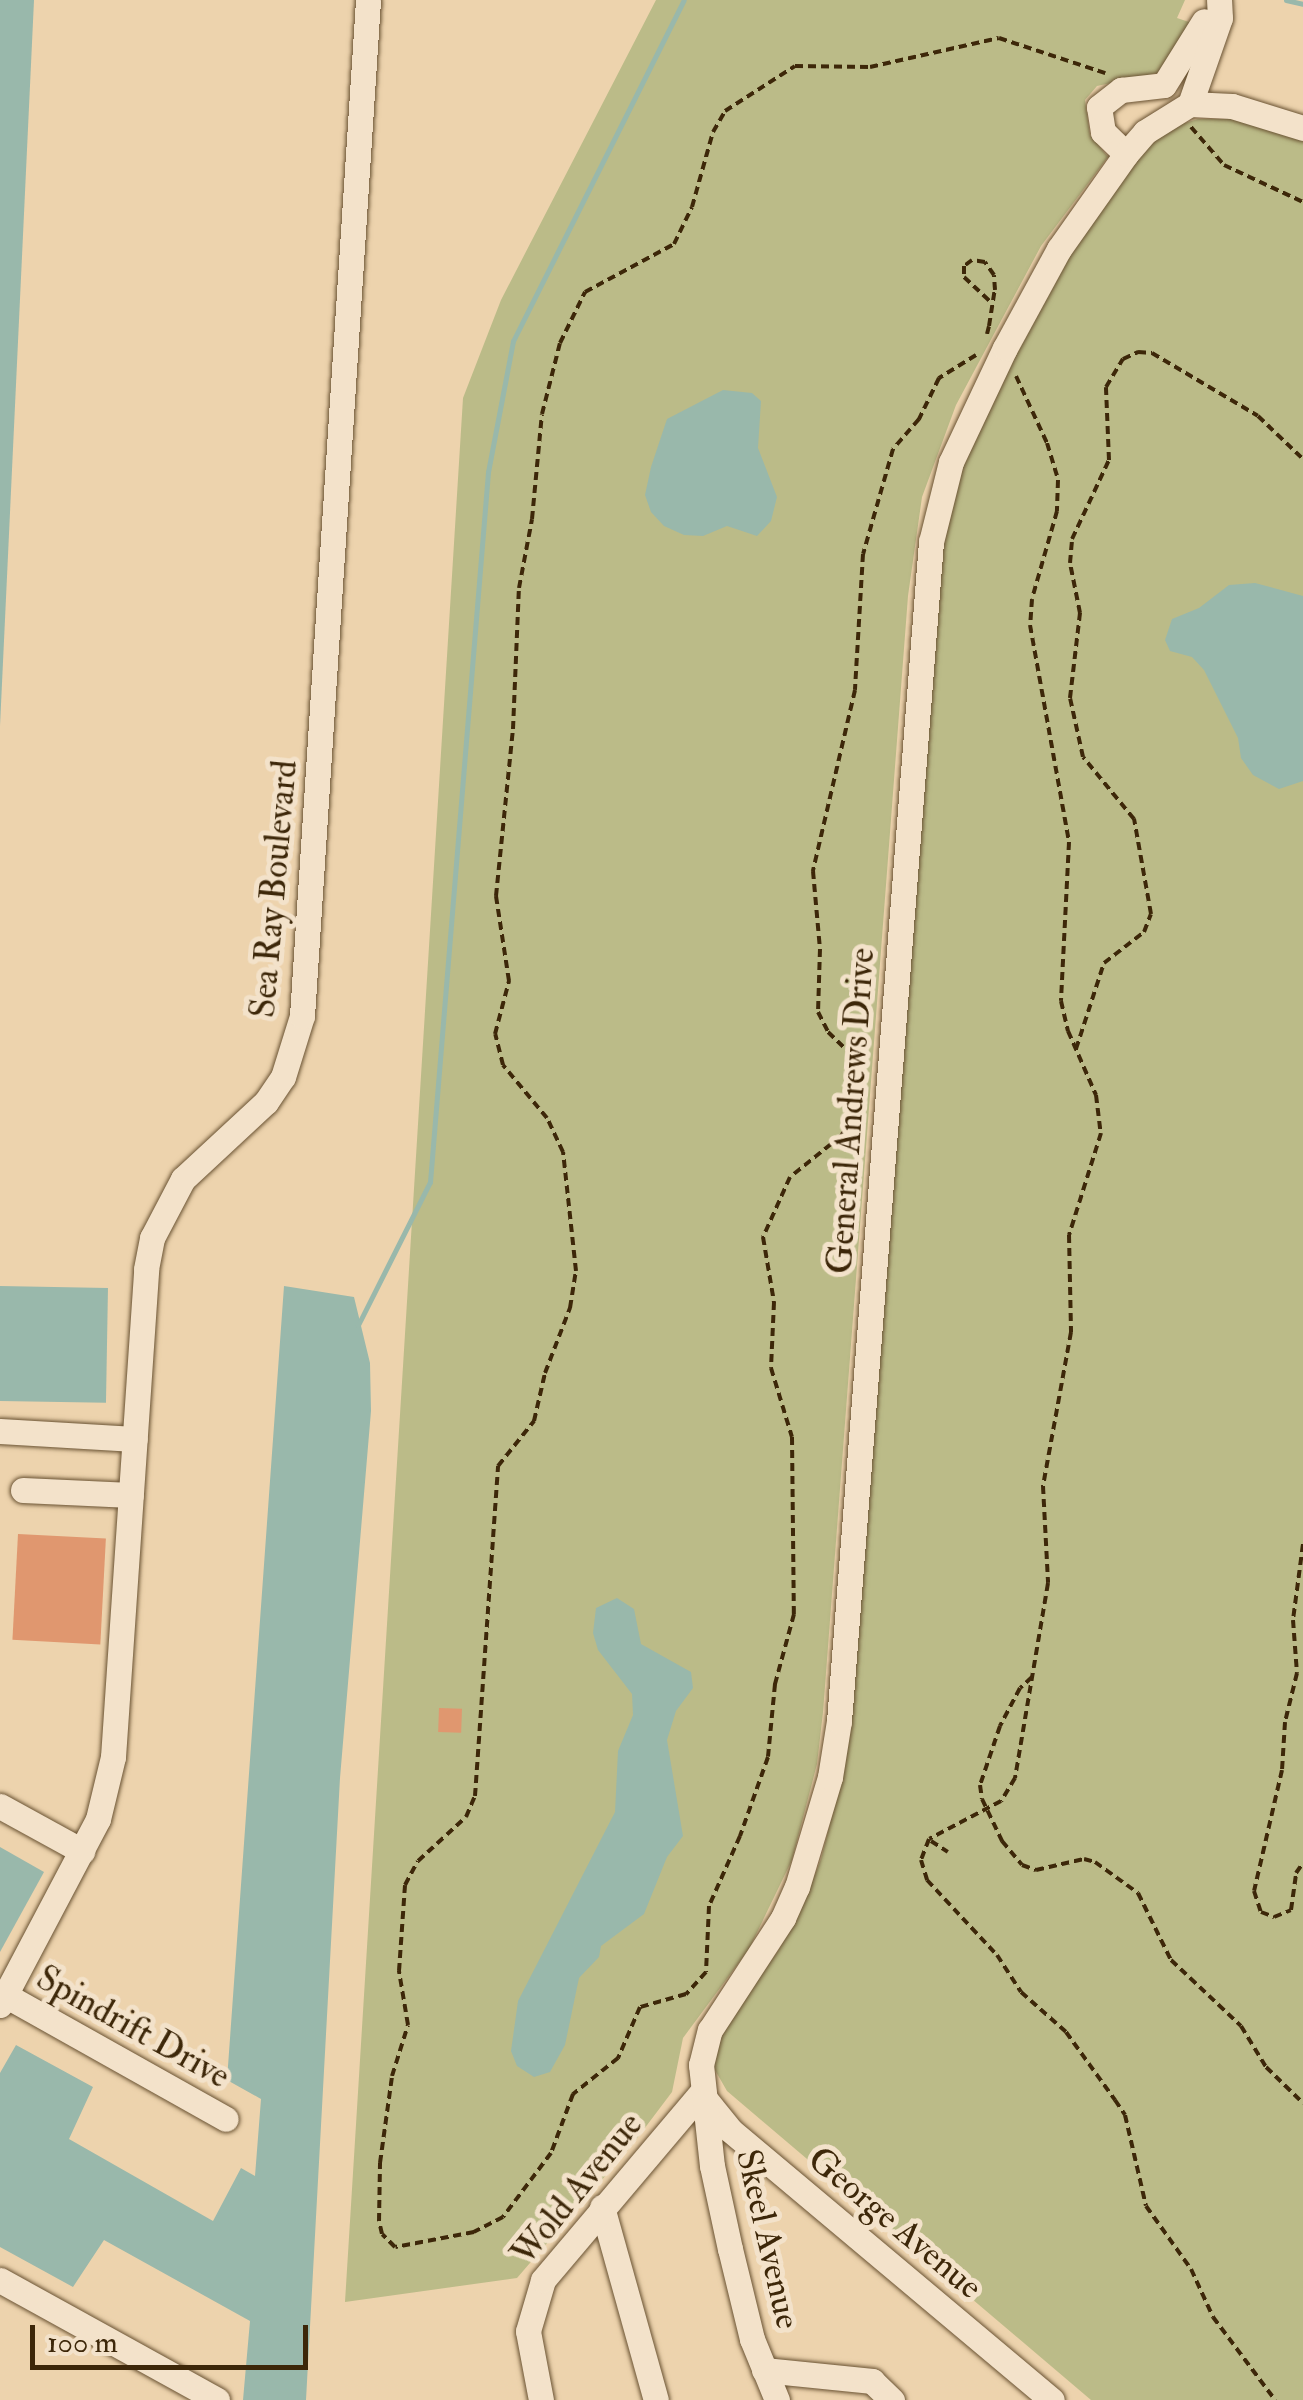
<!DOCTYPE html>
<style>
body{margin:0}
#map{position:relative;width:1303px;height:2400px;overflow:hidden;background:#edd3ad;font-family:"IM FELL Double Pica",serif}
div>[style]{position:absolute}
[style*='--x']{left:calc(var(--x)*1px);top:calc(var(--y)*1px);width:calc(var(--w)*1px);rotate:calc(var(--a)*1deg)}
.green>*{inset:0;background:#bb8}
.water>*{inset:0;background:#99b8ab;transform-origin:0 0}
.stream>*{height:5px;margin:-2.5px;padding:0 2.5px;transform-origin:2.5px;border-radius:2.5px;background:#99b8ab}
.building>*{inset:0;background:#e0976f;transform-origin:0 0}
.path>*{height:4px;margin-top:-2px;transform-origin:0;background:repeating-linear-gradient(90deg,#3d2709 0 8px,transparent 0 13px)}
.roads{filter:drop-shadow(0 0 2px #695232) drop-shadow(0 0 2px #695232)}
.minor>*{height:25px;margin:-12.5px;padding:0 12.5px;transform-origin:12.5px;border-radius:12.5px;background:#f3e2ca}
span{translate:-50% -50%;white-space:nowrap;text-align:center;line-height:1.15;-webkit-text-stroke:10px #f3e2ca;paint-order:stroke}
.street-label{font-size:35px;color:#3d2709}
.scale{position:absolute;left:30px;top:2325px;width:278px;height:45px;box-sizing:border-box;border:5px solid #3d2709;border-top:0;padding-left:12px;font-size:30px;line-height:35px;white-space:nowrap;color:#3d2709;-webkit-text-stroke:8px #f3e2ca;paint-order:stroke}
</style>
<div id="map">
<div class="green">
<div style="clip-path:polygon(656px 0,1185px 0,1177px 18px,1195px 24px,1166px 71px,1097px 86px,1085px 100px,1090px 135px,1108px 157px,1041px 246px,956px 405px,922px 497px,908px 596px,823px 1712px,817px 1764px,792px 1860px,749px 1949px,683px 2038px,672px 2092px,632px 2145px,517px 2278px,345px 2302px,463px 398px,501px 300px)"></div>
<div style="clip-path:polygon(1198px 119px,1232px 119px,1303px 139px,1303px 2400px,1091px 2400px,727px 2091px,711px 2063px,729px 2018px,778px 1951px,803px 1905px,821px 1859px,845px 1765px,936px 581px,947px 509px,977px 424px,1069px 252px,1133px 158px,1163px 130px)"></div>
</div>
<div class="water">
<div style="clip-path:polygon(0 0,34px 0,0 726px)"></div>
<div style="clip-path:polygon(723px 390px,752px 393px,761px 401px,758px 448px,777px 497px,771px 521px,757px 536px,727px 526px,703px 536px,684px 535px,664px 526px,651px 512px,645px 495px,651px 467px,667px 419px)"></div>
<div style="clip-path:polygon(1255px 583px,1303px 596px,1303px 781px,1279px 789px,1253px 775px,1241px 758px,1238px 738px,1204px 670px,1192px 657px,1170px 651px,1165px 640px,1172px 619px,1199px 608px,1229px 585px)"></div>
<div style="left:0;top:1286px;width:108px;height:115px;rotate:1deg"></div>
<div style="clip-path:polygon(284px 1286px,354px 1297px,370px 1363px,371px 1411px,340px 1778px,306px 2400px,243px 2400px,250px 2321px,104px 2240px,73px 2287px,0 2247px,0 2073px,16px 2045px,93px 2087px,69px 2139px,213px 2221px,241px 2168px,255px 2176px,261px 2099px,227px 2080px)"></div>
<div style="clip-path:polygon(617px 1598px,634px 1609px,641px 1644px,691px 1672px,693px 1688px,676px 1711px,667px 1740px,683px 1836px,667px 1857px,644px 1914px,601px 1946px,599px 1957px,579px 1978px,565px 2045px,550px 2072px,534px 2077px,517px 2066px,511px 2051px,518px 2001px,615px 1812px,618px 1751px,633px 1715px,632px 1694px,598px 1650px,593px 1633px,596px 1608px)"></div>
<div style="clip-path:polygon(0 1847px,44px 1872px,0 1952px)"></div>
</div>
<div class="stream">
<div style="--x:1286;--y:0;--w:17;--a:13"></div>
<div style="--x:358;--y:1325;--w:160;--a:-63.3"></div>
<div style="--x:430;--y:1182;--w:712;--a:-85.33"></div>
<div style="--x:488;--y:472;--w:133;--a:-79.2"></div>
<div style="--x:513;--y:341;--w:381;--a:-63.4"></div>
</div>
<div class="building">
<div style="left:18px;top:1534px;width:88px;height:106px;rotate:3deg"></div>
<div style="left:439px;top:1708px;width:23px;height:24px;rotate:2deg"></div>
</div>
<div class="path">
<div style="--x:1191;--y:127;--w:50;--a:49"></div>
<div style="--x:1224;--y:165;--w:87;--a:25.1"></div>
<div style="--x:987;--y:334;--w:8;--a:-76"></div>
<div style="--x:989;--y:326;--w:36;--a:-81"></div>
<div style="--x:995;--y:290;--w:15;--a:-94"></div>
<div style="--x:994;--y:275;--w:16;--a:-125"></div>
<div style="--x:985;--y:262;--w:13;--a:-171"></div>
<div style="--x:972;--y:260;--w:10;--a:143"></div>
<div style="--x:964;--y:266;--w:11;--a:90"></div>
<div style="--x:964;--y:277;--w:38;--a:43"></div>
<div style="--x:976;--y:355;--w:44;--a:148.1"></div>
<div style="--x:939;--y:378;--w:46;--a:116"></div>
<div style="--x:919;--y:419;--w:40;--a:131"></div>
<div style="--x:893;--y:449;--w:109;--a:105.9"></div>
<div style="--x:863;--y:554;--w:136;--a:93.4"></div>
<div style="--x:855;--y:690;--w:186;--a:103.1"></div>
<div style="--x:813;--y:871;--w:78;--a:84.9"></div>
<div style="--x:820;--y:949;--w:63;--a:91.8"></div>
<div style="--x:818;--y:1012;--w:22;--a:63"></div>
<div style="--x:828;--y:1032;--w:37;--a:44"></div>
<div style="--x:855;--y:1058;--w:26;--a:77"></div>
<div style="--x:861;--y:1083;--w:38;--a:104"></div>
<div style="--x:852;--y:1120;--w:19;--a:125"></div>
<div style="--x:841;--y:1136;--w:65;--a:141.2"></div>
<div style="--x:790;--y:1177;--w:66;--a:114.2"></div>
<div style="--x:763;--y:1237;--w:66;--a:80.4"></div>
<div style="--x:774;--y:1302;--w:66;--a:92.6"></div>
<div style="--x:771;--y:1368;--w:72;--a:73.1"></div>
<div style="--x:792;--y:1437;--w:177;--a:89.4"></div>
<div style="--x:794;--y:1614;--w:73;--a:105.2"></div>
<div style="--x:775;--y:1684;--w:73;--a:95.5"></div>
<div style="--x:768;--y:1757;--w:84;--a:109.5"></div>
<div style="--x:740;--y:1836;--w:77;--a:113.9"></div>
<div style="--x:709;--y:1906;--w:66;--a:92.6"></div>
<div style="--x:706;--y:1972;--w:30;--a:132"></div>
<div style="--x:686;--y:1994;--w:48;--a:164.2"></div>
<div style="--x:640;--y:2007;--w:56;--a:113.3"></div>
<div style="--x:618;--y:2058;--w:58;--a:141.3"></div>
<div style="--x:573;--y:2094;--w:63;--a:110.4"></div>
<div style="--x:551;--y:2153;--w:80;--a:126.9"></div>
<div style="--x:503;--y:2217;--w:33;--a:153"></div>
<div style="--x:474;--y:2232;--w:80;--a:169.2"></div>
<div style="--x:395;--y:2247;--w:18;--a:-135"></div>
<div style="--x:382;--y:2234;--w:13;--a:-103"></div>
<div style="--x:379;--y:2221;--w:58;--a:-89"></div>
<div style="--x:380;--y:2163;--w:88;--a:-82.1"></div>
<div style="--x:392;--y:2076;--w:53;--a:-72.6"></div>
<div style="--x:408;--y:2025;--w:55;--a:-99.5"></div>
<div style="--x:399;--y:1971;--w:86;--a:-86"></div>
<div style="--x:405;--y:1885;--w:27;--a:-62"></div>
<div style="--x:418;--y:1861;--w:65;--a:-42.5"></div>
<div style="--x:466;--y:1817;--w:23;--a:-67"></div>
<div style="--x:475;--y:1796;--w:331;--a:-86"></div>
<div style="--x:498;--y:1466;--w:58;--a:-51.3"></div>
<div style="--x:534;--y:1421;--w:49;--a:-77.1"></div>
<div style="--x:545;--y:1373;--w:70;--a:-69"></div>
<div style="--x:570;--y:1308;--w:37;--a:-81"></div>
<div style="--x:576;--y:1271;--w:120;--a:-96.2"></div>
<div style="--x:563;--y:1152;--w:38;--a:-115"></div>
<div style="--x:547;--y:1118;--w:69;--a:-129.7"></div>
<div style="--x:503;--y:1065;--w:32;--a:-104"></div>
<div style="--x:495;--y:1034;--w:55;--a:-75.2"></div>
<div style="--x:509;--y:981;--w:86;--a:-98.7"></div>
<div style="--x:496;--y:896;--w:168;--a:-84.2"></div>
<div style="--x:513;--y:729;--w:141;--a:-87.6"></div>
<div style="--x:519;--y:588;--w:70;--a:-79.3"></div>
<div style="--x:532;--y:519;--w:105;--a:-84.6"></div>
<div style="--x:542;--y:414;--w:73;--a:-75.8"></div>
<div style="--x:560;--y:343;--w:57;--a:-63.9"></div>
<div style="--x:585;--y:292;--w:101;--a:-28.3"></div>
<div style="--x:674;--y:244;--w:41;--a:-64.1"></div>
<div style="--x:692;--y:207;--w:78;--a:-74.4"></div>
<div style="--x:713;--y:132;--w:24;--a:-60"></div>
<div style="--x:725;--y:111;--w:83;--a:-32.7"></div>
<div style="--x:795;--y:66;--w:75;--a:0.8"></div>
<div style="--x:870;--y:67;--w:132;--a:-12.7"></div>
<div style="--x:999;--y:38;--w:112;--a:18.3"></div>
<div style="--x:1016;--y:376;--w:74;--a:65.2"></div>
<div style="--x:1047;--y:443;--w:39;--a:73"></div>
<div style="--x:1058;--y:480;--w:31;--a:92"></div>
<div style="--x:1057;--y:511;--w:91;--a:105.9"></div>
<div style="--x:1032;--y:599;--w:26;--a:94"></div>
<div style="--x:1030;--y:625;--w:220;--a:79.8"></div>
<div style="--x:1069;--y:842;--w:159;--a:92.9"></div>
<div style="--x:1061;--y:1001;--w:31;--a:77"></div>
<div style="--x:1068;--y:1031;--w:70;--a:66.4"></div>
<div style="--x:1096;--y:1095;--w:38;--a:83"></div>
<div style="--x:1101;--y:1133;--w:107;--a:107.4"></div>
<div style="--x:1069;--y:1235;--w:97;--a:88.8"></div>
<div style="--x:1071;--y:1332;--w:157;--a:100.3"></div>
<div style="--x:1043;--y:1486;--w:97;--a:87"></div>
<div style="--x:1048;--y:1583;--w:198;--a:99.6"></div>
<div style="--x:1015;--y:1778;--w:27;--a:121"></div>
<div style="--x:1001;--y:1801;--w:81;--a:152.2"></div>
<div style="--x:929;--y:1839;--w:22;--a:111"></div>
<div style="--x:921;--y:1860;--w:21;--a:73"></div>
<div style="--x:927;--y:1880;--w:103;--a:47"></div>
<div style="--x:997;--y:1955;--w:44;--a:57"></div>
<div style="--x:1021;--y:1992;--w:60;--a:41.6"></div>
<div style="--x:1066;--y:2032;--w:84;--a:54.2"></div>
<div style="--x:1115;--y:2100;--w:18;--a:56"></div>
<div style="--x:1125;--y:2115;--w:93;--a:77"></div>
<div style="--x:1146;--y:2206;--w:77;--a:54.5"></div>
<div style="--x:1191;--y:2269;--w:53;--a:65.4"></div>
<div style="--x:1213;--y:2317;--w:104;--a:53.2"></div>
<div style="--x:1076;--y:1049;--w:90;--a:-72"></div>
<div style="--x:1104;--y:963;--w:51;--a:-37.8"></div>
<div style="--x:1144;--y:932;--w:19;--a:-69"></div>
<div style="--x:1151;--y:914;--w:97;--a:-100.1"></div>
<div style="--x:1134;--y:819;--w:80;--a:-129.4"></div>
<div style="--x:1083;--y:757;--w:60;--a:-102.4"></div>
<div style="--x:1070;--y:698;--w:86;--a:-83.3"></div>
<div style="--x:1080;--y:613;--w:51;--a:-101.3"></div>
<div style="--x:1070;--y:563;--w:24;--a:-85"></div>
<div style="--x:1072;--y:539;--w:87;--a:-64.9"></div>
<div style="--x:1109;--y:460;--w:73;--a:-92.4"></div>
<div style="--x:1106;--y:387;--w:33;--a:-59"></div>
<div style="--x:1123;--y:359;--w:17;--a:-25"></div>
<div style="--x:1138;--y:352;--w:14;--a:4"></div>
<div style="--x:1152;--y:353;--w:123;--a:30.7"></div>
<div style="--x:1258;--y:416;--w:62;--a:43.7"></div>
<div style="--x:1303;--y:1544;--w:77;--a:97.5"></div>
<div style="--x:1293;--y:1620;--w:53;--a:85.7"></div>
<div style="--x:1297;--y:1673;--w:50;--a:103.8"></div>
<div style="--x:1285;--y:1722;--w:48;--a:93.6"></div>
<div style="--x:1282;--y:1770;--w:124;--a:103"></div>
<div style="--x:1254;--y:1891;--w:22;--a:72"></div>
<div style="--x:1261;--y:1912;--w:14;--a:21"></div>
<div style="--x:1274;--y:1917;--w:18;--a:-22"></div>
<div style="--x:1291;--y:1910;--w:37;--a:-82"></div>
<div style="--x:1296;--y:1873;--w:12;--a:-55"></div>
<div style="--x:1032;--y:1677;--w:16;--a:137"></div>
<div style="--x:1020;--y:1688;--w:43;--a:117.8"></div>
<div style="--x:1000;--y:1726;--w:62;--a:108.7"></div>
<div style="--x:980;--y:1785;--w:14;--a:82"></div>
<div style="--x:982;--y:1799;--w:47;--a:64.5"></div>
<div style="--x:1002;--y:1841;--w:31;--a:50"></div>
<div style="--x:1022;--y:1865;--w:15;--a:20"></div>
<div style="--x:1036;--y:1870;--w:49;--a:-12.9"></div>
<div style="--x:1084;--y:1859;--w:11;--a:15"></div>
<div style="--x:1095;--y:1862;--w:53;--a:35.8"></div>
<div style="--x:1138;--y:1893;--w:75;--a:63.8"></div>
<div style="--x:1171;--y:1960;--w:96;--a:43.3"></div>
<div style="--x:1241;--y:2026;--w:48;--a:58.6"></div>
<div style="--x:1266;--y:2067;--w:52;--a:44.2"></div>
<div style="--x:931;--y:1841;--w:20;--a:33"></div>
</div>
<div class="roads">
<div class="minor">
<div style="--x:1190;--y:104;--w:42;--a:2.7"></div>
<div style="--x:1232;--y:106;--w:74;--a:17.2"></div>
<div style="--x:1126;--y:154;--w:32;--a:-136"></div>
<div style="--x:1103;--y:132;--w:25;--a:-99"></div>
<div style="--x:1099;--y:107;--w:28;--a:-38"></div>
<div style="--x:1121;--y:90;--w:43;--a:-6.6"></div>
<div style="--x:1164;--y:85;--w:75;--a:-58"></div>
<div style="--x:0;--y:1431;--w:135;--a:3.4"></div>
<div style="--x:23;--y:1490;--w:108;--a:2.7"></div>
<div style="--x:0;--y:1806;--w:94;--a:28.8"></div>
<div style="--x:5;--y:1995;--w:253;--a:29.3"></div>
<div style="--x:0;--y:2005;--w:210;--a:-62.2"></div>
<div style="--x:98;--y:1819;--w:64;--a:-76.4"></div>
<div style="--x:113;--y:1757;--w:489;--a:-86.1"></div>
<div style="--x:146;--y:1269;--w:32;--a:-79"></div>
<div style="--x:152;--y:1238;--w:67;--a:-62.3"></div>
<div style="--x:183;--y:1179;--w:113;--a:-42.9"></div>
<div style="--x:266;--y:1102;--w:30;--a:-56"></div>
<div style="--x:283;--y:1077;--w:64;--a:-72.7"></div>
<div style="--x:302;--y:1016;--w:1018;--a:-86.28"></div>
<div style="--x:706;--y:2100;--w:38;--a:51"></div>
<div style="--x:730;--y:2130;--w:420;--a:40"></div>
<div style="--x:602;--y:2207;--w:200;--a:74.4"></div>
<div style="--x:0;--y:2280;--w:248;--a:28.9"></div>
<div style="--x:764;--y:2370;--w:109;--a:5.8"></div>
<div style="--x:872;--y:2381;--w:28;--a:44"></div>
<div style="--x:541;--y:2400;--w:70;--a:-100.7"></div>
<div style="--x:528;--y:2331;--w:53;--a:-73.6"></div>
<div style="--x:543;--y:2280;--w:248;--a:-49.8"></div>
<div style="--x:777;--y:2400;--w:66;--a:-112.3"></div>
<div style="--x:752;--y:2339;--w:93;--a:-103.7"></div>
<div style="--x:730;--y:2249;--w:85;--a:-102.2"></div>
<div style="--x:712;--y:2166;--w:102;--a:-96.2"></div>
<div style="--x:701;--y:2065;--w:36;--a:-76"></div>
<div style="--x:710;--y:2030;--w:134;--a:-56.9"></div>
<div style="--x:783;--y:1918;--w:34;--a:-66"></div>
<div style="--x:797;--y:1887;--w:115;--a:-73.3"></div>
<div style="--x:830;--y:1777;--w:57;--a:-80.9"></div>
<div style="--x:839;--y:1721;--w:1183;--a:-85.54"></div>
<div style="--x:931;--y:542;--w:82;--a:-76"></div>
<div style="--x:951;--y:462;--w:126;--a:-64.7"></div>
<div style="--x:1005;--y:348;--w:113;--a:-61.4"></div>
<div style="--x:1059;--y:249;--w:116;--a:-54.8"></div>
<div style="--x:1126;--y:154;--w:29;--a:-49"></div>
<div style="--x:1145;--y:132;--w:53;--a:-31.9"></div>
<div style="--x:1190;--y:104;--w:91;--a:-70.8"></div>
<div style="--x:1220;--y:18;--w:18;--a:-93"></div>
</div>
</div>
<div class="street-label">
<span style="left:274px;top:889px;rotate:-85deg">Sea Ray Boulevard</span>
<span style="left:851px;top:1111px;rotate:-86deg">General Andrews Drive</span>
<span style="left:133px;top:2027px;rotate:29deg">Spindrift Drive</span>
<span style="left:577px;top:2189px;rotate:-51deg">Wold Avenue</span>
<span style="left:895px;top:2223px;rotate:40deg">George Avenue</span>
<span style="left:768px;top:2239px;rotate:77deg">Skeel Avenue</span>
</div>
<div class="scale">100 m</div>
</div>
